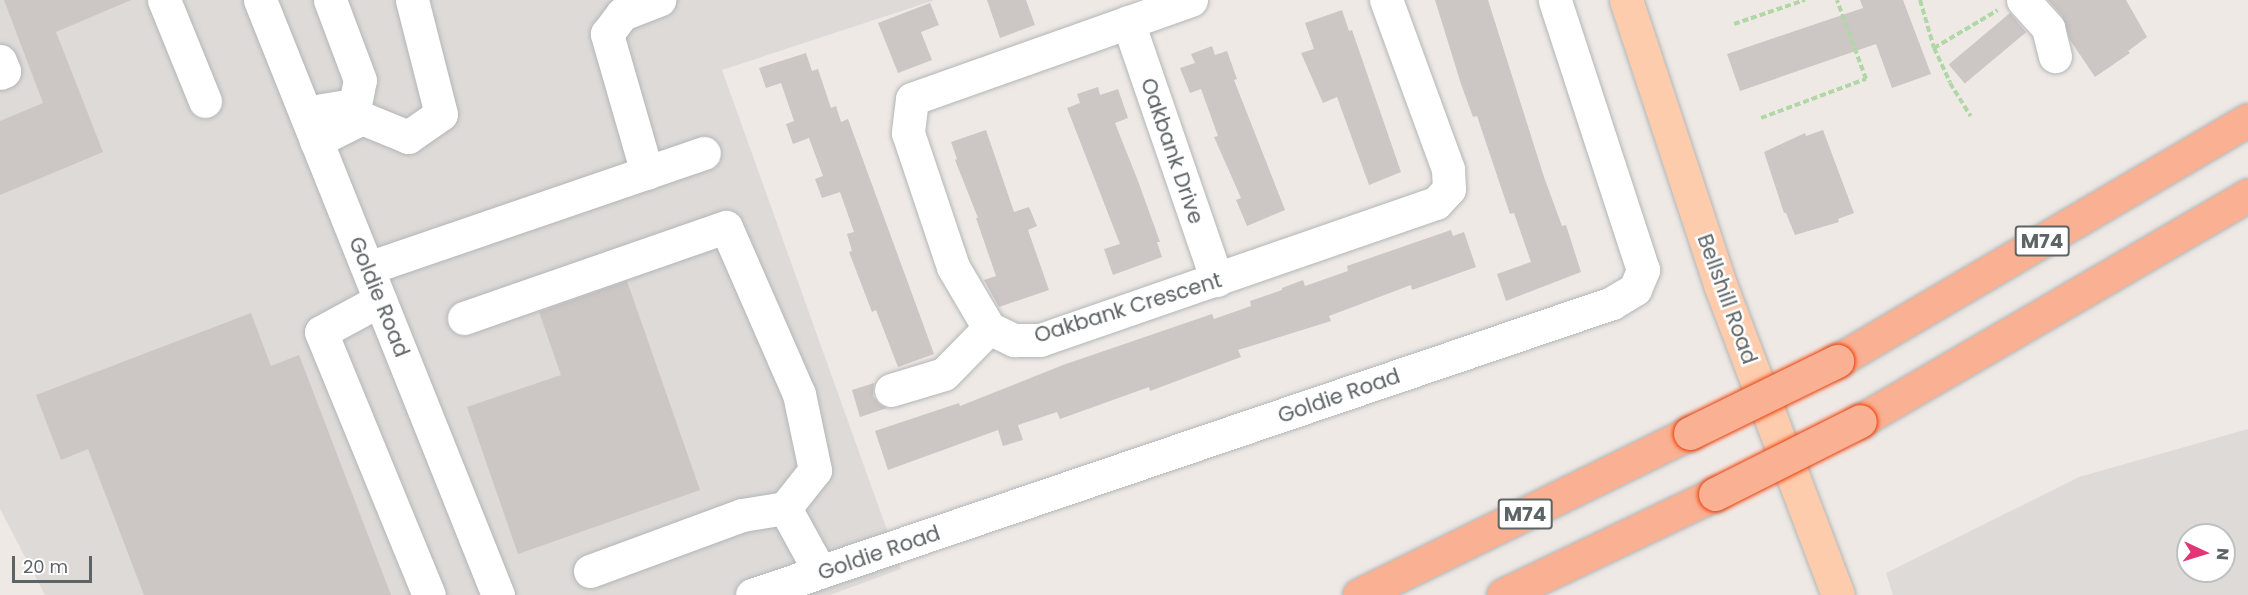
<!DOCTYPE html>
<style>
body{margin:0}
#map{position:relative;width:2248px;height:595px;overflow:hidden;background:#efe9e5;font-family:Poppins,sans-serif}
div>[style]{position:absolute}
[style*='--x']{left:calc(var(--x)*1px);top:calc(var(--y)*1px);width:calc(var(--w)*1px);rotate:calc(var(--a)*1deg)}
.industrial>*{inset:0;background:#dedad8}
.building>*{inset:0;background:#ccc6c4;transform-origin:0 0}
.path>*{height:4px;margin-top:-2px;transform-origin:0;background:repeating-linear-gradient(90deg,#b0d7a6 0 6px,transparent 0 9px)}
.roads{filter:drop-shadow(0 0 2px #b1b6b7) drop-shadow(0 0 2px #b1b6b7)}
.minor>*{height:33px;margin:-16.5px;padding:0 16.5px;transform-origin:16.5px;border-radius:16.5px;background:#fff}
.major>*{height:33px;margin:-16.5px;padding:0 16.5px;transform-origin:16.5px;border-radius:16.5px;background:#fdccad}
.highway>*{height:33px;margin:-16.5px;padding:0 16.5px;transform-origin:16.5px;border-radius:16.5px;background:#fab092}
.bridges{filter:drop-shadow(0 0 2px #ed3e07) drop-shadow(0 0 2px #ed3e07)}
.highway-bridge>*{height:33px;margin:-16.5px;padding:0 16.5px;transform-origin:16.5px;border-radius:16.5px;background:#fab092}
span{translate:-50% -50%;white-space:nowrap;text-align:center;line-height:1.15;-webkit-text-stroke:5px #fff;paint-order:stroke}
.shield-label span{padding:2px 4px;background:#fff;border:2px solid;border-radius:4px;-webkit-text-stroke-width:0}
.shield-label{font-size:20px;color:#5d6465;font-weight:700}
.street-label{font-size:21px;color:#5d6465}
.north{position:absolute;left:2176px;top:523px;width:60px;height:60px;box-sizing:border-box;background:#fff;border:2px solid #bec1c1;border-radius:50%;rotate:94deg;font-size:16px;font-weight:700;line-height:24px;text-align:center;color:#5d6465}
.north::after{content:'';display:block;margin:auto;width:21px;height:27px;background:#e43677;clip-path:polygon(50% 0,100% 100%,50% 72%,0 100%)}
.scale{position:absolute;left:12px;top:556px;width:80px;height:27px;box-sizing:border-box;border:3px solid #5d6465;border-top:0;padding-left:8px;font-size:18px;line-height:21px;white-space:nowrap;color:#5d6465;-webkit-text-stroke:4px #fff;paint-order:stroke}
</style>
<div id="map">
<div class="industrial">
<div style="clip-path:polygon(0 0,935px 0,722px 70px,901px 569px,830px 595px,45px 595px,0 509px)"></div>
<div style="clip-path:polygon(evenodd,2248px 429px,2248px 595px,1893px 595px,1886px 573px,2079px 477px,2248px 429px,2188px 535px,2224px 535px,2224px 571px,2188px 571px,2188px 535px)"></div>
</div>
<div class="building">
<div style="clip-path:polygon(4px 0,131px 0,56px 32px,103px 152px,0 195px,0 121px,43px 103px)"></div>
<div style="clip-path:polygon(987px 0,1026px 0,1035px 25px,1000px 38px)"></div>
<div style="clip-path:polygon(1435px 0,1488px 0,1544px 177px,1562px 226px,1566px 225px,1581px 272px,1506px 301px,1497px 274px,1531px 262px,1514px 213px,1510px 214px,1477px 116px,1473px 117px,1461px 84px)"></div>
<div style="clip-path:polygon(1860px 0,1903px 0,1931px 74px,1892px 88px,1876px 44px,1740px 91px,1727px 54px,1863px 8px)"></div>
<div style="clip-path:polygon(2048px 0,2126px 0,2147px 37px,2128px 51px,2130px 53px,2095px 77px,2070px 40px,2062px 16px)"></div>
<div style="clip-path:polygon(930px 3px,939px 25px,921px 32px,932px 60px,898px 73px,878px 23px)"></div>
<div style="clip-path:polygon(1342px 10px,1349px 31px,1352px 30px,1401px 172px,1369px 185px,1337px 97px,1323px 103px,1301px 53px,1314px 49px,1305px 23px)"></div>
<div style="left:2010px;top:13px;width:25px;height:80px;rotate:50deg"></div>
<div style="clip-path:polygon(1212px 46px,1215px 55px,1227px 51px,1237px 79px,1234px 80px,1285px 210px,1247px 226px,1236px 200px,1241px 198px,1214px 137px,1218px 136px,1201px 89px,1190px 93px,1180px 68px,1195px 63px,1191px 54px)"></div>
<div style="clip-path:polygon(806px 53px,812px 71px,818px 69px,831px 108px,836px 106px,841px 122px,848px 119px,934px 354px,898px 367px,876px 310px,872px 312px,849px 252px,852px 251px,847px 234px,854px 232px,840px 192px,822px 198px,815px 179px,823px 176px,809px 138px,793px 144px,786px 124px,794px 121px,781px 83px,766px 88px,759px 68px)"></div>
<div style="clip-path:polygon(1098px 87px,1100px 95px,1118px 89px,1128px 118px,1115px 123px,1138px 181px,1160px 242px,1157px 242px,1162px 257px,1113px 275px,1104px 249px,1120px 244px,1067px 108px,1080px 103px,1077px 94px)"></div>
<div style="clip-path:polygon(986px 130px,1014px 212px,1029px 207px,1037px 226px,1028px 230px,1049px 290px,999px 307px,984px 280px,996px 276px,976px 218px,978px 218px,955px 160px,957px 159px,951px 142px)"></div>
<div style="clip-path:polygon(1823px 130px,1854px 213px,1838px 219px,1839px 222px,1795px 235px,1786px 213px,1784px 213px,1764px 152px,1805px 133px,1806px 136px)"></div>
<div style="clip-path:polygon(1451px 230px,1453px 236px,1464px 232px,1476px 267px,1412px 290px,1411px 285px,1329px 316px,1331px 321px,1238px 350px,1241px 357px,1150px 391px,1149px 387px,1060px 419px,1057px 412px,1018px 425px,1023px 440px,1003px 446px,998px 430px,888px 470px,875px 431px,959px 403px,960px 406px,1063px 365px,1212px 314px,1214px 319px,1251px 306px,1250px 301px,1282px 290px,1282px 288px,1303px 280px,1305px 286px,1348px 271px,1347px 266px)"></div>
<div style="clip-path:polygon(627px 281px,700px 490px,518px 554px,467px 407px,561px 375px,539px 312px)"></div>
<div style="clip-path:polygon(251px 313px,271px 366px,299px 355px,391px 595px,144px 595px,88px 449px,61px 460px,36px 395px)"></div>
<div style="clip-path:polygon(874px 383px,873px 396px,879px 404px,887px 408px,860px 417px,852px 390px)"></div>
</div>
<div class="path">
<div style="--x:1920;--y:0;--w:50;--a:73.7"></div>
<div style="--x:1934;--y:48;--w:38;--a:65"></div>
<div style="--x:1950;--y:83;--w:39;--a:58"></div>
<div style="--x:1734;--y:24;--w:75;--a:-18.7"></div>
<div style="--x:1934;--y:48;--w:74;--a:-30.7"></div>
<div style="--x:1761;--y:118;--w:112;--a:-20.4"></div>
<div style="--x:1866;--y:79;--w:84;--a:-110.2"></div>
</div>
<div class="roads">
<div class="minor">
<div style="--x:164;--y:0;--w:109;--a:67.9"></div>
<div style="--x:260;--y:0;--w:641;--a:68.2"></div>
<div style="--x:1191;--y:0;--w:296;--a:160.5"></div>
<div style="--x:912;--y:99;--w:34;--a:97"></div>
<div style="--x:908;--y:133;--w:141;--a:71.4"></div>
<div style="--x:953;--y:267;--w:71;--a:59.5"></div>
<div style="--x:989;--y:328;--w:28;--a:26"></div>
<div style="--x:1014;--y:340;--w:26;--a:0"></div>
<div style="--x:1040;--y:340;--w:419;--a:-19.1"></div>
<div style="--x:1436;--y:203;--w:19;--a:-47"></div>
<div style="--x:1449;--y:189;--w:20;--a:-93"></div>
<div style="--x:1448;--y:169;--w:180;--a:-110.1"></div>
<div style="--x:2023;--y:0;--w:38;--a:48"></div>
<div style="--x:2048;--y:28;--w:29;--a:76"></div>
<div style="--x:1128;--y:22;--w:273;--a:71"></div>
<div style="--x:0;--y:61;--w:11;--a:68"></div>
<div style="--x:4;--y:71;--w:4;--a:153"></div>
<div style="--x:322;--y:110;--w:33;--a:-9"></div>
<div style="--x:355;--y:105;--w:25;--a:-79"></div>
<div style="--x:360;--y:80;--w:85;--a:-110.6"></div>
<div style="--x:316;--y:141;--w:51;--a:-26.6"></div>
<div style="--x:362;--y:118;--w:50;--a:22.4"></div>
<div style="--x:408;--y:137;--w:40;--a:-34.9"></div>
<div style="--x:441;--y:114;--w:118;--a:-104.3"></div>
<div style="--x:647;--y:173;--w:145;--a:-106.1"></div>
<div style="--x:607;--y:34;--w:25;--a:-53"></div>
<div style="--x:622;--y:14;--w:40;--a:-21"></div>
<div style="--x:368;--y:268;--w:355;--a:-18.9"></div>
<div style="--x:380;--y:300;--w:67;--a:151.5"></div>
<div style="--x:321;--y:332;--w:284;--a:67.7"></div>
<div style="--x:464;--y:318;--w:277;--a:-19.2"></div>
<div style="--x:726;--y:227;--w:182;--a:66.4"></div>
<div style="--x:799;--y:394;--w:78;--a:78.1"></div>
<div style="--x:815;--y:470;--w:48;--a:128.3"></div>
<div style="--x:891;--y:390;--w:55;--a:-16.8"></div>
<div style="--x:944;--y:374;--w:64;--a:-45.6"></div>
<div style="--x:590;--y:571;--w:162;--a:-20.2"></div>
<div style="--x:742;--y:515;--w:44;--a:-9.2"></div>
<div style="--x:785;--y:508;--w:73;--a:61.3"></div>
<div style="--x:752;--y:595;--w:908;--a:-18.75"></div>
<div style="--x:1612;--y:303;--w:27;--a:-31"></div>
<div style="--x:1635;--y:289;--w:21;--a:-67"></div>
<div style="--x:1643;--y:270;--w:284;--a:-108.1"></div>
</div>
<div class="major">
<div style="--x:1626;--y:0;--w:302;--a:71.7"></div>
<div style="--x:1721;--y:287;--w:329;--a:69.2"></div>
</div>
<div class="highway">
<div style="--x:1837;--y:361;--w:476;--a:-30.4"></div>
<div style="--x:1860;--y:421;--w:449;--a:-30.2"></div>
<div style="--x:1359;--y:595;--w:369;--a:-26.1"></div>
<div style="--x:1503;--y:595;--w:235;--a:-25.5"></div>
</div>
</div>
<div class="bridges">
<div class="highway-bridge">
<div style="--x:1690;--y:433;--w:164;--a:-26.1"></div>
<div style="--x:1715;--y:494;--w:162;--a:-26.7"></div>
</div>
</div>
<div class="shield-label">
<span style="left:2042px;top:241px">M74</span>
<span style="left:1525px;top:514px">M74</span>
</div>
<div class="street-label">
<span style="left:1172px;top:151px;rotate:71deg">Oakbank Drive</span>
<span style="left:379px;top:297px;rotate:68deg">Goldie Road</span>
<span style="left:1727px;top:299px;rotate:70deg">Bellshill Road</span>
<span style="left:1128px;top:308px;rotate:-17deg">Oakbank Crescent</span>
<span style="left:1339px;top:396px;rotate:-19deg">Goldie Road</span>
<span style="left:879px;top:553px;rotate:-19deg">Goldie Road</span>
</div>
<div class="north">N</div>
<div class="scale">20 m</div>
</div>
